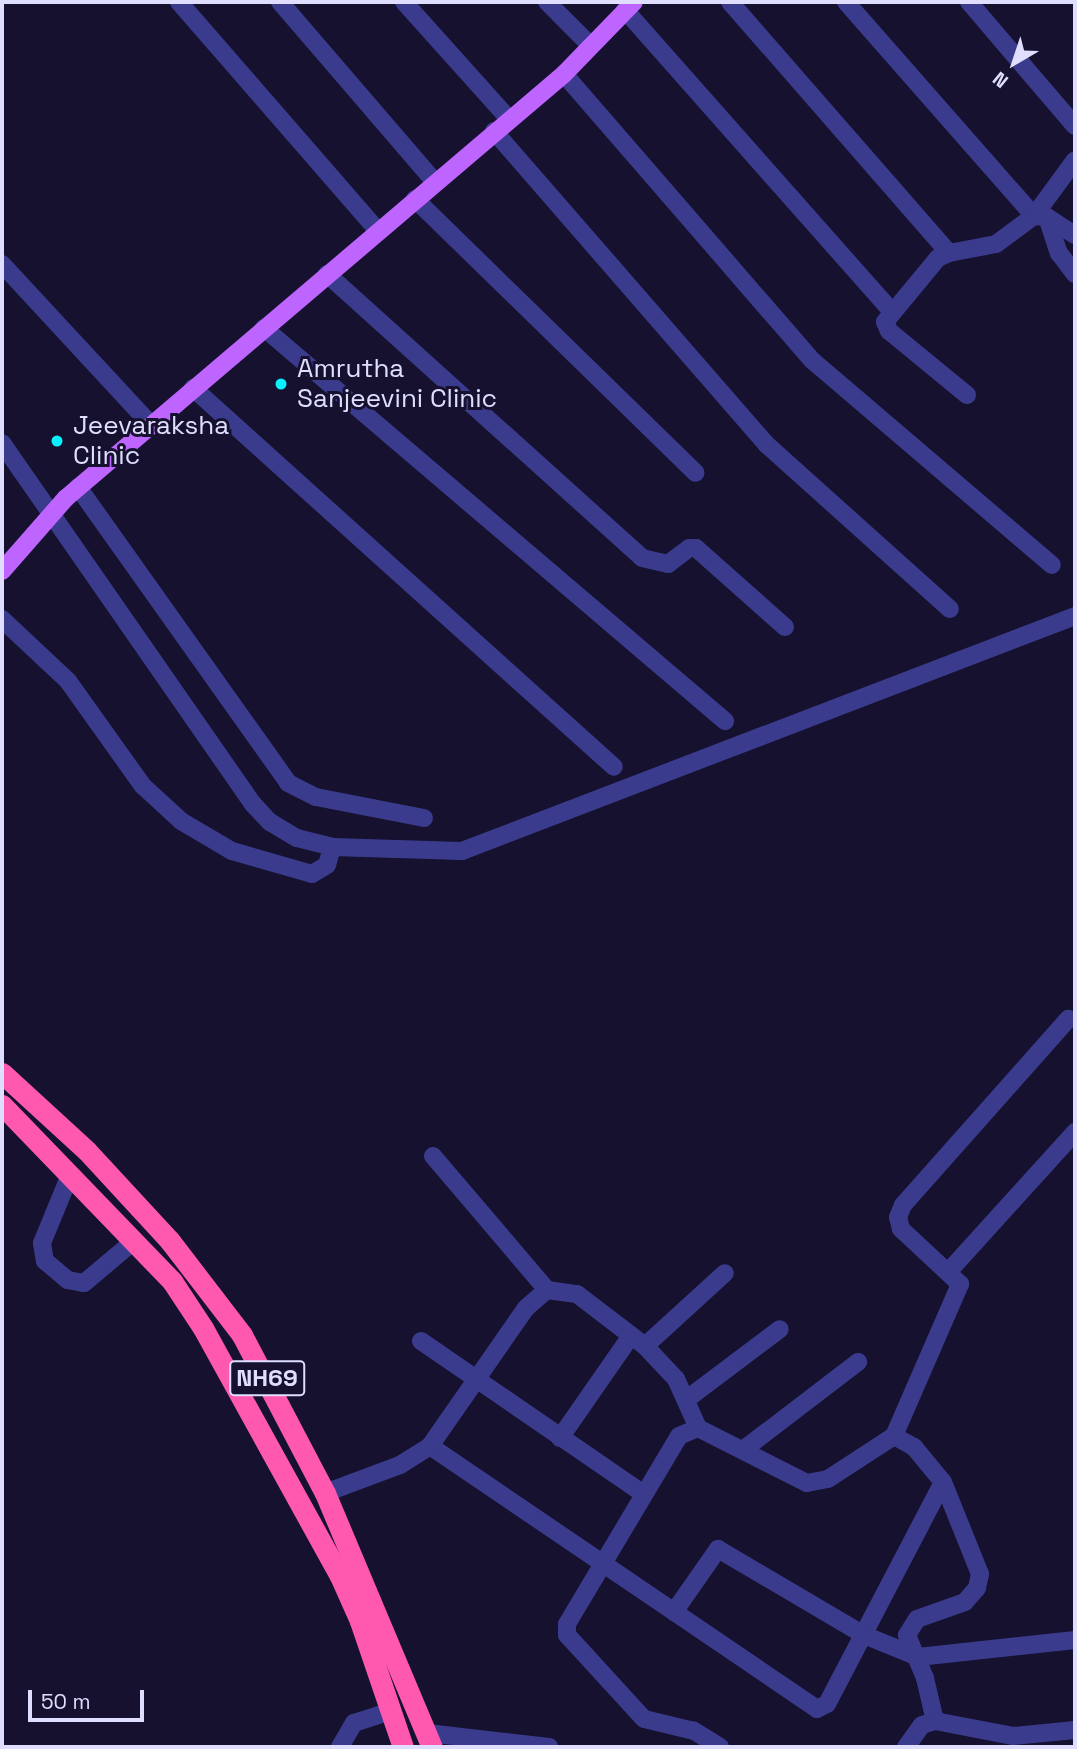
<!DOCTYPE html>
<style>
body{margin:0}
#map{position:relative;width:1077px;height:1749px;overflow:hidden;background:#15112e;font-family:"Space Grotesk",sans-serif}
div>[style]{position:absolute}
[style*='--x']{left:calc(var(--x)*1px);top:calc(var(--y)*1px);width:calc(var(--w)*1px);rotate:calc(var(--a)*1deg)}
.minor>*{height:18px;margin:-9px;padding:0 9px;transform-origin:9px;border-radius:9px;background:#3b3b8d}
.major>*{height:18px;margin:-9px;padding:0 9px;transform-origin:9px;border-radius:9px;background:#bf65ff}
.highway>*{height:21px;margin:-10.5px;padding:0 10.5px;transform-origin:10.5px;border-radius:10.5px;background:#ff59af}
.dots>*{width:19px;height:19px;translate:-50% -50%;box-sizing:border-box;border:4px solid #15112e;border-radius:50%}
span{translate:-50% -50%;white-space:nowrap;text-align:center;line-height:1.15;-webkit-text-stroke:6px #15112e;paint-order:stroke}
.shield-label span{padding:2px 5px;background:#15112e;border:2px solid;border-radius:5px;-webkit-text-stroke-width:0}
.shield-label{font-size:24px;color:#e0deff;font-weight:700}
.poi-label{font-size:26px;color:#e0deff}
.left{translate:0 -50%;text-align:left}
.frame{position:absolute;inset:0;border:4px solid #e0deff;pointer-events:none}
.north{position:absolute;left:979px;top:28px;width:70px;height:70px;-webkit-text-stroke:5px #15112e;paint-order:stroke;rotate:219deg;font-size:19px;font-weight:700;line-height:28px;text-align:center;color:#e0deff}
.north::after{content:'';display:block;margin:auto;width:24px;height:32px;background:#e0deff;clip-path:polygon(50% 0,100% 100%,50% 72%,0 100%)}
.scale{position:absolute;left:28px;top:1690px;width:116px;height:32px;box-sizing:border-box;border:4px solid #e0deff;border-top:0;padding-left:9px;font-size:21px;line-height:24px;white-space:nowrap;color:#e0deff;-webkit-text-stroke:5px #15112e;paint-order:stroke}
</style>
<div id="map">
<div class="minor">
<div style="--x:179;--y:2;--w:303;--a:49"></div>
<div style="--x:280;--y:2;--w:238;--a:49.3"></div>
<div style="--x:404;--y:2;--w:157;--a:48.1"></div>
<div style="--x:547;--y:2;--w:62;--a:45"></div>
<div style="--x:730;--y:2;--w:333;--a:48.9"></div>
<div style="--x:846;--y:2;--w:285;--a:48.7"></div>
<div style="--x:1034;--y:216;--w:69;--a:-53.8"></div>
<div style="--x:969;--y:2;--w:163;--a:49.5"></div>
<div style="--x:625;--y:10;--w:403;--a:48.5"></div>
<div style="--x:564;--y:74;--w:380;--a:49.1"></div>
<div style="--x:813;--y:361;--w:314;--a:40.5"></div>
<div style="--x:494;--y:131;--w:415;--a:49"></div>
<div style="--x:766;--y:444;--w:247;--a:41.9"></div>
<div style="--x:415;--y:199;--w:392;--a:44.3"></div>
<div style="--x:1047;--y:217;--w:38;--a:72"></div>
<div style="--x:1059;--y:253;--w:26;--a:53"></div>
<div style="--x:2;--y:264;--w:218;--a:47.2"></div>
<div style="--x:327;--y:274;--w:424;--a:42"></div>
<div style="--x:642;--y:558;--w:27;--a:13"></div>
<div style="--x:668;--y:564;--w:26;--a:-37"></div>
<div style="--x:689;--y:548;--w:7;--a:0"></div>
<div style="--x:696;--y:548;--w:119;--a:41.6"></div>
<div style="--x:264;--y:328;--w:606;--a:40.45"></div>
<div style="--x:193;--y:388;--w:566;--a:41.99"></div>
<div style="--x:967;--y:395;--w:101;--a:-140.6"></div>
<div style="--x:889;--y:331;--w:10;--a:-114"></div>
<div style="--x:885;--y:322;--w:83;--a:-50.4"></div>
<div style="--x:938;--y:258;--w:12;--a:-24"></div>
<div style="--x:949;--y:253;--w:48;--a:-10.8"></div>
<div style="--x:996;--y:244;--w:47;--a:-36.4"></div>
<div style="--x:1034;--y:216;--w:13;--a:4"></div>
<div style="--x:1047;--y:217;--w:33;--a:33"></div>
<div style="--x:2;--y:443;--w:440;--a:55.2"></div>
<div style="--x:253;--y:804;--w:25;--a:47"></div>
<div style="--x:270;--y:822;--w:31;--a:31"></div>
<div style="--x:297;--y:838;--w:36;--a:14"></div>
<div style="--x:332;--y:847;--w:130;--a:1.8"></div>
<div style="--x:462;--y:851;--w:657;--a:-20.97"></div>
<div style="--x:78;--y:487;--w:363;--a:54.6"></div>
<div style="--x:288;--y:783;--w:31;--a:27"></div>
<div style="--x:316;--y:797;--w:110;--a:11"></div>
<div style="--x:2;--y:619;--w:91;--a:43.2"></div>
<div style="--x:68;--y:681;--w:129;--a:54.5"></div>
<div style="--x:143;--y:786;--w:52;--a:42.6"></div>
<div style="--x:181;--y:821;--w:59;--a:30.5"></div>
<div style="--x:232;--y:851;--w:83;--a:16"></div>
<div style="--x:312;--y:874;--w:17;--a:-31"></div>
<div style="--x:327;--y:865;--w:19;--a:-74"></div>
<div style="--x:433;--y:1156;--w:176;--a:49.6"></div>
<div style="--x:70;--y:1175;--w:74;--a:112.4"></div>
<div style="--x:42;--y:1243;--w:18;--a:81"></div>
<div style="--x:45;--y:1261;--w:30;--a:40"></div>
<div style="--x:68;--y:1280;--w:16;--a:11"></div>
<div style="--x:84;--y:1283;--w:65;--a:-40"></div>
<div style="--x:949;--y:1271;--w:188;--a:-47.8"></div>
<div style="--x:421;--y:1341;--w:270;--a:34.5"></div>
<div style="--x:645;--y:1346;--w:108;--a:-42.4"></div>
<div style="--x:687;--y:1399;--w:116;--a:-37"></div>
<div style="--x:894;--y:1436;--w:166;--a:-66.5"></div>
<div style="--x:960;--y:1284;--w:81;--a:-137"></div>
<div style="--x:901;--y:1229;--w:12;--a:-104"></div>
<div style="--x:898;--y:1217;--w:13;--a:-67"></div>
<div style="--x:903;--y:1205;--w:249;--a:-48.4"></div>
<div style="--x:560;--y:1438;--w:124;--a:-55.2"></div>
<div style="--x:430;--y:1446;--w:468;--a:34.2"></div>
<div style="--x:817;--y:1709;--w:11;--a:-27"></div>
<div style="--x:827;--y:1704;--w:250;--a:-62.4"></div>
<div style="--x:743;--y:1450;--w:145;--a:-37.4"></div>
<div style="--x:325;--y:1493;--w:80;--a:-20.5"></div>
<div style="--x:400;--y:1465;--w:36;--a:-32"></div>
<div style="--x:430;--y:1446;--w:168;--a:-55.2"></div>
<div style="--x:526;--y:1308;--w:28;--a:-41"></div>
<div style="--x:547;--y:1290;--w:30;--a:8"></div>
<div style="--x:577;--y:1294;--w:86;--a:37.4"></div>
<div style="--x:645;--y:1346;--w:45;--a:46.8"></div>
<div style="--x:676;--y:1379;--w:54;--a:65.8"></div>
<div style="--x:674;--y:1612;--w:77;--a:-55.1"></div>
<div style="--x:718;--y:1549;--w:169;--a:30.5"></div>
<div style="--x:864;--y:1635;--w:58;--a:22.2"></div>
<div style="--x:918;--y:1657;--w:158;--a:-6.2"></div>
<div style="--x:427;--y:1733;--w:123;--a:6.5"></div>
<div style="--x:340;--y:1747;--w:28;--a:-60"></div>
<div style="--x:354;--y:1723;--w:39;--a:-18"></div>
<div style="--x:720;--y:1747;--w:31;--a:-148"></div>
<div style="--x:694;--y:1731;--w:51;--a:-166.5"></div>
<div style="--x:644;--y:1719;--w:114;--a:-132.5"></div>
<div style="--x:567;--y:1635;--w:11;--a:-90"></div>
<div style="--x:567;--y:1624;--w:219;--a:-59.2"></div>
<div style="--x:679;--y:1436;--w:21;--a:-23"></div>
<div style="--x:698;--y:1428;--w:122;--a:26.8"></div>
<div style="--x:807;--y:1483;--w:21;--a:-11"></div>
<div style="--x:828;--y:1479;--w:79;--a:-33.1"></div>
<div style="--x:894;--y:1436;--w:23;--a:29"></div>
<div style="--x:914;--y:1447;--w:45;--a:50.4"></div>
<div style="--x:943;--y:1482;--w:99;--a:68.1"></div>
<div style="--x:980;--y:1574;--w:14;--a:102"></div>
<div style="--x:977;--y:1588;--w:18;--a:131"></div>
<div style="--x:965;--y:1602;--w:51;--a:160.5"></div>
<div style="--x:917;--y:1619;--w:19;--a:122"></div>
<div style="--x:907;--y:1635;--w:47;--a:67.3"></div>
<div style="--x:925;--y:1678;--w:44;--a:76.9"></div>
<div style="--x:906;--y:1747;--w:27;--a:-54"></div>
<div style="--x:922;--y:1725;--w:14;--a:-17"></div>
<div style="--x:935;--y:1721;--w:79;--a:10.9"></div>
<div style="--x:1013;--y:1736;--w:62;--a:-5.5"></div>
</div>
<div class="major">
<div style="--x:2;--y:571;--w:97;--a:-48.8"></div>
<div style="--x:66;--y:498;--w:654;--a:-40.41"></div>
<div style="--x:564;--y:74;--w:100;--a:-45.8"></div>
</div>
<div class="highway">
<div style="--x:2;--y:1073;--w:115;--a:42.5"></div>
<div style="--x:87;--y:1151;--w:122;--a:47.3"></div>
<div style="--x:170;--y:1241;--w:118;--a:52.5"></div>
<div style="--x:242;--y:1335;--w:178;--a:62.3"></div>
<div style="--x:325;--y:1493;--w:276;--a:67.2"></div>
<div style="--x:2;--y:1105;--w:245;--a:46"></div>
<div style="--x:172;--y:1281;--w:56;--a:56.6"></div>
<div style="--x:203;--y:1328;--w:283;--a:61.1"></div>
<div style="--x:340;--y:1576;--w:49;--a:66"></div>
<div style="--x:360;--y:1621;--w:133;--a:71.2"></div>
</div>
<div class="dots">
<div style="left:281px;top:384px;background:#0af0ff"></div>
<div style="left:57px;top:441px;background:#0af0ff"></div>
</div>
<div class="shield-label">
<span style="left:267px;top:1378px">NH69</span>
</div>
<div class="poi-label">
<span class="left" style="left:297px;top:384px">Amrutha<br>Sanjeevini Clinic</span>
<span class="left" style="left:73px;top:441px">Jeevaraksha<br>Clinic</span>
</div>
<div class="frame"></div>
<div class="north">N</div>
<div class="scale">50 m</div>
</div>
